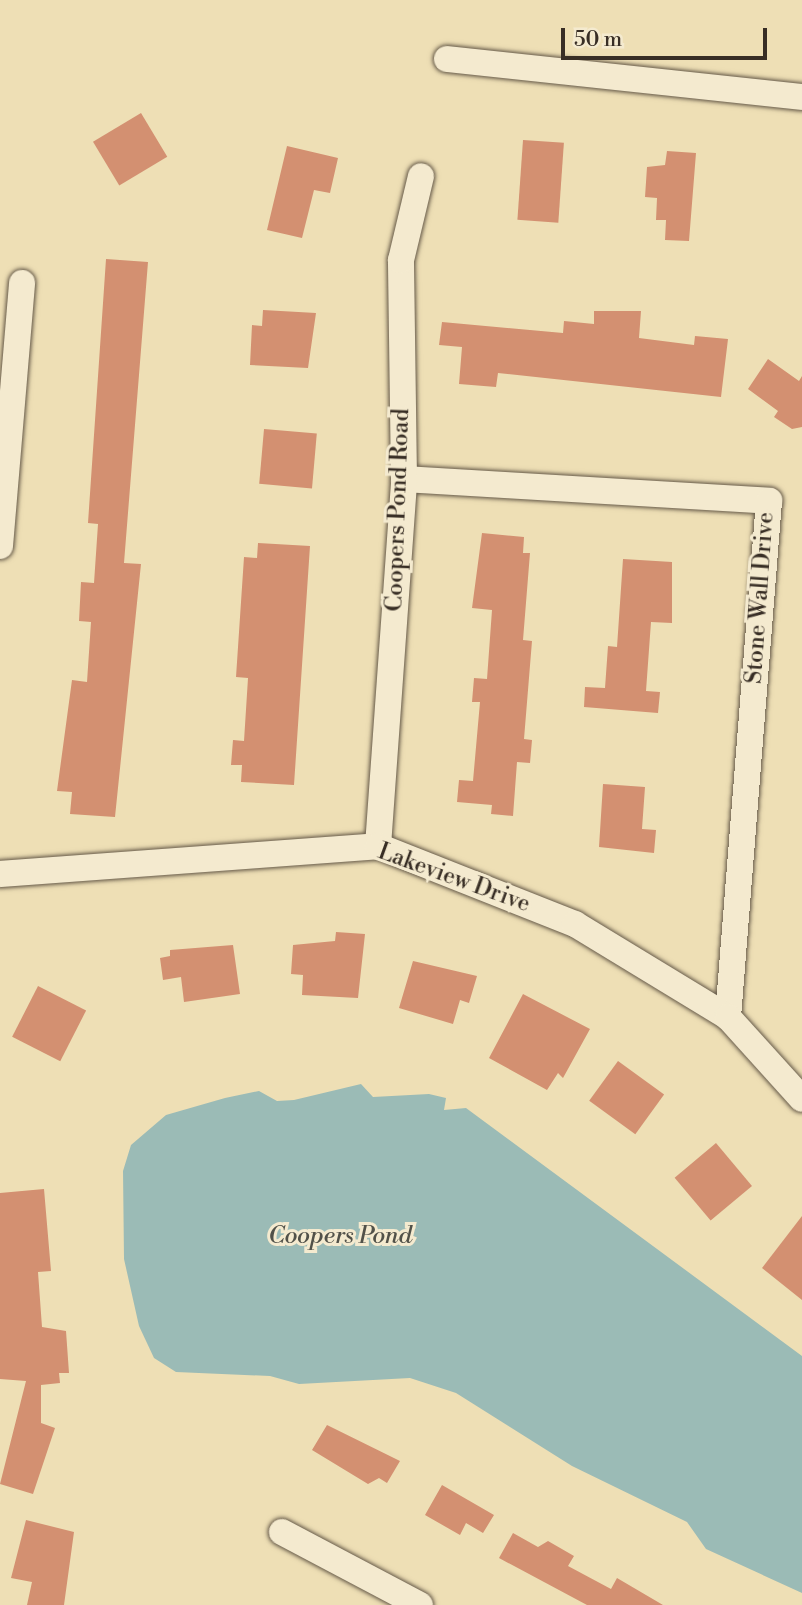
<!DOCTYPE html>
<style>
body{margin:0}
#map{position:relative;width:802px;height:1605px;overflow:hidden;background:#eedfb5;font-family:"Libre Bodoni",serif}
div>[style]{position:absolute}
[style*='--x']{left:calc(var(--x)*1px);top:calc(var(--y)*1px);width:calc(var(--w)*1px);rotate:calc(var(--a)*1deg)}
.water>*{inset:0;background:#9bbbb6}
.building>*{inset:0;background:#d39071;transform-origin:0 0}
.roads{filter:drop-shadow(0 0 2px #665a49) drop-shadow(0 0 2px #665a49)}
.street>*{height:26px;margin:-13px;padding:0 13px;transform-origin:13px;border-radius:13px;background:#f4eacf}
span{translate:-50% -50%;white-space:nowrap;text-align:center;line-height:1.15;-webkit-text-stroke:6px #f4eacf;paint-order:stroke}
.street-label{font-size:23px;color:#382e25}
.water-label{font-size:24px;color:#515149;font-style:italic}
.scale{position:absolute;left:561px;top:28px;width:206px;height:32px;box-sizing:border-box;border:4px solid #382e25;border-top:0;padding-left:9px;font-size:21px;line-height:24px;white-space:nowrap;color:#382e25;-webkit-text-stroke:5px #f4eacf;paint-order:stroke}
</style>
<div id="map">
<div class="water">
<div style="clip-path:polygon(361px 1084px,373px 1097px,429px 1094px,446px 1098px,444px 1110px,466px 1108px,802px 1356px,802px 1593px,706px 1549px,687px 1522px,572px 1466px,456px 1393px,410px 1378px,299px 1384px,270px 1376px,176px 1372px,154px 1358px,139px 1326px,124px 1259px,123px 1171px,131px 1145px,166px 1115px,225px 1098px,259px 1091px,277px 1101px,294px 1100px)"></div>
</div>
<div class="building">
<div style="left:141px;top:113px;width:51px;height:56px;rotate:59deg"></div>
<div style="left:523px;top:140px;width:41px;height:80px;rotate:4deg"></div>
<div style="clip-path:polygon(287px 146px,338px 158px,330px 193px,314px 190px,302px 238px,267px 230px)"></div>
<div style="clip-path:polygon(667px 151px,696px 153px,689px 241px,665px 240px,666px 220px,656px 220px,657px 198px,645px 197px,647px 167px,665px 165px)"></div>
<div style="clip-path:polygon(106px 259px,148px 262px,124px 563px,141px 564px,115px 817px,70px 814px,72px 792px,57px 791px,72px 680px,87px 682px,91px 622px,79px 621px,81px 582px,94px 583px,98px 524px,88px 523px)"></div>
<div style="clip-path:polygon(263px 310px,316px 313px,308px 368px,250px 365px,252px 325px,262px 326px)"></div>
<div style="clip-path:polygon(594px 311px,641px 311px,639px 338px,694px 345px,695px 336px,728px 339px,721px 397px,498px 373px,496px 387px,459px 384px,462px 347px,439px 345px,442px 322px,563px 333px,564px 321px,594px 324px)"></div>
<div style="clip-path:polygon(768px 359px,799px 381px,802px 376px,802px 427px,792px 429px,774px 417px,778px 411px,748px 389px)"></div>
<div style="left:264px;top:429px;width:53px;height:55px;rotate:5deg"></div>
<div style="clip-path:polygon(482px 533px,524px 537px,523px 553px,530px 553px,523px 640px,532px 641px,524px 739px,532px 740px,530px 763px,517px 762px,513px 816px,491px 814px,492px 805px,457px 802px,459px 780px,473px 781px,480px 702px,472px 702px,474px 678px,487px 679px,492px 610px,472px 608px)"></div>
<div style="clip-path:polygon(258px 543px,310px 546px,294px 785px,241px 782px,242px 765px,231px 765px,233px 740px,244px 741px,248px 678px,236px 677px,244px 557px,257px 558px)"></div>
<div style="clip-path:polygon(623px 559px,672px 562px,672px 623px,651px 622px,646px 691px,660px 692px,658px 713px,584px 707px,585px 687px,605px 688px,608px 646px,617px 647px)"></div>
<div style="clip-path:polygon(603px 784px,645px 787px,642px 829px,656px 830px,654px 853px,599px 847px)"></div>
<div style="clip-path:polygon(336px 932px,365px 934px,358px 998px,302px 995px,303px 975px,291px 974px,293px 945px,335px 941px)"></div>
<div style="clip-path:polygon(233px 945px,240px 994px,184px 1002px,181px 977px,163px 980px,160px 958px,170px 956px,170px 950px)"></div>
<div style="clip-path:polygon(413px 961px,477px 976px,469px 1003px,460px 1000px,453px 1024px,399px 1008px)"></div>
<div style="left:38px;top:986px;width:54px;height:57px;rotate:27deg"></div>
<div style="clip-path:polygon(523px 994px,590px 1029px,563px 1078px,558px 1073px,547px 1090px,489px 1058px)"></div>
<div style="left:618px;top:1061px;width:57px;height:49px;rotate:36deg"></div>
<div style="left:716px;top:1143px;width:56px;height:54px;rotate:50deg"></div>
<div style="clip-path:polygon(44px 1189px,51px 1271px,38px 1272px,42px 1327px,66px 1331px,69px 1373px,59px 1373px,60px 1383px,41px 1385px,41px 1423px,55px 1428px,33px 1494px,0 1484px,26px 1381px,0 1379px,0 1193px)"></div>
<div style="clip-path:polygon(802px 1216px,802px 1300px,762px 1268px)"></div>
<div style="clip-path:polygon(327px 1425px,400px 1461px,387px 1483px,379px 1478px,368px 1484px,312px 1450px)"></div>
<div style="clip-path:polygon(442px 1485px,494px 1515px,483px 1533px,466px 1523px,460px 1535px,425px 1515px)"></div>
<div style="clip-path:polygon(26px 1520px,74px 1532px,64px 1605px,27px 1605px,32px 1582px,11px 1578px)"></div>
<div style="clip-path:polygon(513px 1533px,538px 1547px,548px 1541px,574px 1556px,568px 1566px,611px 1589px,617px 1578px,663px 1605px,587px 1605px,499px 1558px)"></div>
</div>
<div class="roads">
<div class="street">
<div style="--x:447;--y:59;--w:357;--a:6.1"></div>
<div style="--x:404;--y:479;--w:366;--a:3.4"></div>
<div style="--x:769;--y:501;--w:518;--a:94.54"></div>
<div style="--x:0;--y:546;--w:264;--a:-85.2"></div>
<div style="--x:378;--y:846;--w:368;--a:-85.9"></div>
<div style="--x:404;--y:479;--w:219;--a:-90.8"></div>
<div style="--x:401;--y:260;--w:86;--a:-76.6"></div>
<div style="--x:0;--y:874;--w:379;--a:-4.2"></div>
<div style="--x:378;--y:846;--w:212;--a:21.6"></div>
<div style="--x:575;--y:924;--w:179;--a:31.3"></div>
<div style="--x:728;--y:1017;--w:110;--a:47.9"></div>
<div style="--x:282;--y:1532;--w:156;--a:27.9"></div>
</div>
</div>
<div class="street-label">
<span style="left:398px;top:510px;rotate:-88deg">Coopers Pond Road</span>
<span style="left:760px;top:598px;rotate:-86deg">Stone Wall Drive</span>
<span style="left:454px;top:878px;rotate:20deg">Lakeview Drive</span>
</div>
<div class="water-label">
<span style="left:340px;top:1237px">Coopers Pond</span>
</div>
<div class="scale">50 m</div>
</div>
